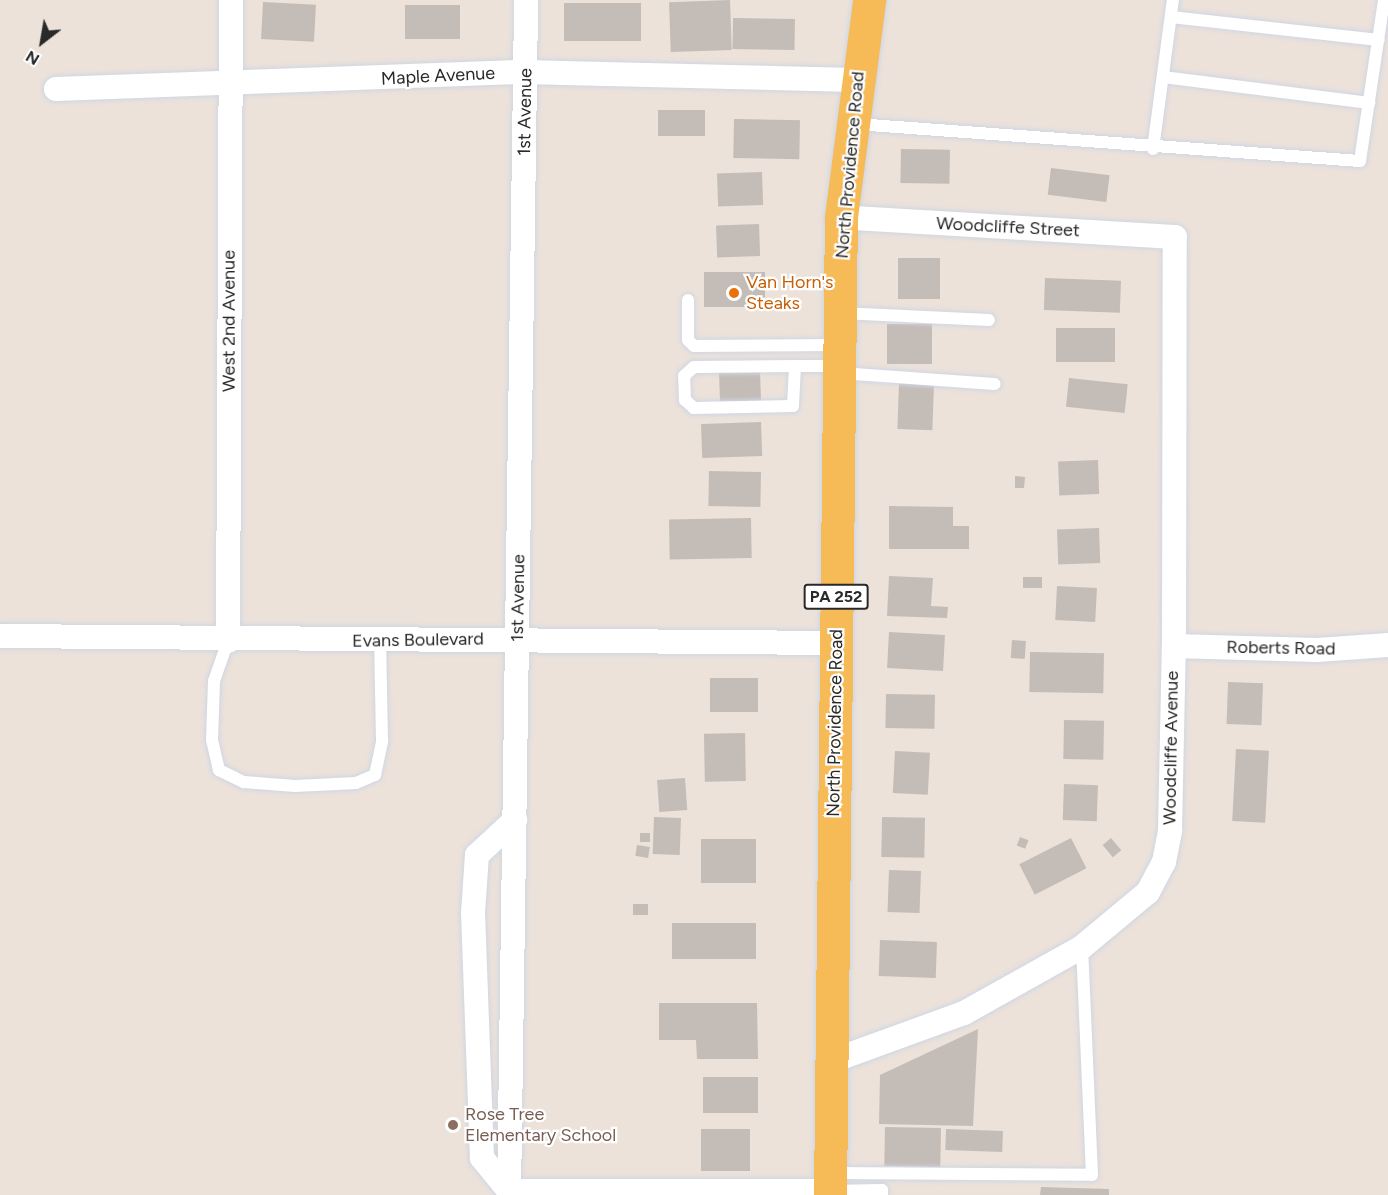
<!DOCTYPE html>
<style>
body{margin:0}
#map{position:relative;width:1388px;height:1195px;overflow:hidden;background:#ece2da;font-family:Figtree,sans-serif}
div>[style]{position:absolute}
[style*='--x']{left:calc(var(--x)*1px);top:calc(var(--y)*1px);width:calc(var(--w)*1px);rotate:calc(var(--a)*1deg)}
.building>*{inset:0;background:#c4bcb7;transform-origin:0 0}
.roads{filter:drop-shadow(0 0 2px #cfd6e3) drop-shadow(0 0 2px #cfd6e3)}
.service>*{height:12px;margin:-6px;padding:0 6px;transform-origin:6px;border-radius:6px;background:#fff}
.minor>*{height:24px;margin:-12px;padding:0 12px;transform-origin:12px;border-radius:12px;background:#fff}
.primary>*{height:33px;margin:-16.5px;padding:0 16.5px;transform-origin:16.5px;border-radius:16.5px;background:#f6ba56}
.dots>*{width:16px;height:16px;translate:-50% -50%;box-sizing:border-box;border:3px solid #fff;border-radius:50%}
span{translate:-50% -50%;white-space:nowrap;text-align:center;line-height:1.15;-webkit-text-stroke:4.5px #fff;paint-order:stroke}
.shield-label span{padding:2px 4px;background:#fff;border:2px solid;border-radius:4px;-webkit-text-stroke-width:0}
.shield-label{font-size:16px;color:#292929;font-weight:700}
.street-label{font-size:18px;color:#292929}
.food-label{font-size:18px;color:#c56008}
.left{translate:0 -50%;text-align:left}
.education-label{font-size:18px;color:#785e54}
.north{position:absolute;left:12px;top:12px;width:60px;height:60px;-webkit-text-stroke:4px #fff;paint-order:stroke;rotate:211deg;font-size:16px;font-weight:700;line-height:24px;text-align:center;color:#292929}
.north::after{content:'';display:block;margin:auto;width:21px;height:27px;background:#292929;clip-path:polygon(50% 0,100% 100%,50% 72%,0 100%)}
</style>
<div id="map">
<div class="building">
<div style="left:730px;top:0;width:50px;height:61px;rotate:88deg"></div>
<div style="left:263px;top:2px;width:53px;height:37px;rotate:3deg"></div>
<div style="left:564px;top:3px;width:77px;height:38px"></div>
<div style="left:460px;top:5px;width:34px;height:55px;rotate:90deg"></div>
<div style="left:733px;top:18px;width:62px;height:31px;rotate:1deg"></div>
<div style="left:658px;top:110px;width:47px;height:26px"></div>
<div style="left:734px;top:119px;width:66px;height:39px;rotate:1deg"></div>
<div style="left:901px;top:149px;width:49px;height:34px;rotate:1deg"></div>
<div style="left:1051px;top:168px;width:59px;height:27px;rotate:7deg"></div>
<div style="left:762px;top:172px;width:33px;height:45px;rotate:88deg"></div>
<div style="left:759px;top:224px;width:32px;height:43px;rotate:88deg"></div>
<div style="left:898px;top:258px;width:42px;height:41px"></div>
<div style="left:704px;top:272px;width:61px;height:35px"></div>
<div style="left:1045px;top:278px;width:76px;height:32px;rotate:2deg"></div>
<div style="left:887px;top:324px;width:45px;height:40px"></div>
<div style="left:1056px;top:328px;width:59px;height:34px"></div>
<div style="left:760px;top:371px;width:32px;height:41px;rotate:88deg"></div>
<div style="left:1069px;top:378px;width:59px;height:29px;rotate:6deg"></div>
<div style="left:899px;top:383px;width:35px;height:46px;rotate:2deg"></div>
<div style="left:761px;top:422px;width:34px;height:60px;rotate:88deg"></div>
<div style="left:1098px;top:460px;width:34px;height:40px;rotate:88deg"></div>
<div style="left:709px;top:471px;width:52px;height:35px;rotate:1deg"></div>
<div style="clip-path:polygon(1015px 476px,1025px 477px,1024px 488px,1015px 488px)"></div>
<div style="clip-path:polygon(889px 506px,953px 507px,953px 526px,969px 526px,969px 549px,889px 549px)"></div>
<div style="left:751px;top:518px;width:40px;height:82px;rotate:89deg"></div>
<div style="left:1099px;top:528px;width:35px;height:42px;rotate:88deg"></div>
<div style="clip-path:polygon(889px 576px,933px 578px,931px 606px,948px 607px,947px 618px,887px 616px)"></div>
<div style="left:1023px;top:577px;width:19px;height:11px"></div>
<div style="left:1057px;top:586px;width:40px;height:34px;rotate:3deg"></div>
<div style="left:889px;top:632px;width:56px;height:36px;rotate:3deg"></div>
<div style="left:1012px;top:640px;width:14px;height:18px;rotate:4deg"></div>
<div style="left:1030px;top:652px;width:74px;height:40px;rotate:1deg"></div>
<div style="left:758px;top:678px;width:34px;height:48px;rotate:90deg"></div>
<div style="left:1228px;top:682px;width:35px;height:42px;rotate:2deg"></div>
<div style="left:886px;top:694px;width:49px;height:34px;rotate:1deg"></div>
<div style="left:1064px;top:720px;width:40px;height:39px;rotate:1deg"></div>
<div style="left:745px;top:733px;width:48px;height:41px;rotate:89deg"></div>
<div style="left:1236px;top:749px;width:33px;height:72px;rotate:3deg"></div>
<div style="left:895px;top:751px;width:35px;height:42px;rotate:3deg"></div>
<div style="left:685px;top:778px;width:32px;height:28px;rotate:86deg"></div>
<div style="left:1064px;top:784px;width:34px;height:36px;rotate:2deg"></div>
<div style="left:654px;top:817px;width:27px;height:37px;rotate:2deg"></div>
<div style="left:882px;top:817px;width:43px;height:40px;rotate:1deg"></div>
<div style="left:650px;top:833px;width:9px;height:10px;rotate:90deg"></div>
<div style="left:1020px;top:837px;width:9px;height:9px;rotate:21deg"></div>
<div style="left:1071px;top:838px;width:34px;height:58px;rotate:63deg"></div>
<div style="left:1111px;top:838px;width:16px;height:11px;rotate:50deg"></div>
<div style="left:701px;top:839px;width:55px;height:44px"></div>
<div style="left:637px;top:845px;width:13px;height:11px;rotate:9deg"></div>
<div style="left:889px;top:870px;width:32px;height:42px;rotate:2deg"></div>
<div style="left:633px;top:904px;width:15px;height:11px"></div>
<div style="left:756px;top:923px;width:36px;height:84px;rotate:90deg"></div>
<div style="left:880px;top:940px;width:57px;height:36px;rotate:2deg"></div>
<div style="clip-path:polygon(659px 1003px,757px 1003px,758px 1059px,697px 1059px,696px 1040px,659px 1040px)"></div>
<div style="clip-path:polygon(978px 1029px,973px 1126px,879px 1124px,880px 1075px)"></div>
<div style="left:703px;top:1077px;width:55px;height:36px"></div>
<div style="left:885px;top:1127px;width:56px;height:39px;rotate:1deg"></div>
<div style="left:701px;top:1129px;width:49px;height:42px"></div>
<div style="left:946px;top:1129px;width:57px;height:21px;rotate:2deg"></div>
<div style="clip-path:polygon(1041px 1187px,1109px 1189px,1109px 1195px,1040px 1195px)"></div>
</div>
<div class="roads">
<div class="service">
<div style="--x:1171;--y:17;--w:209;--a:6.3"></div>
<div style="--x:1163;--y:77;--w:208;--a:7.2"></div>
<div style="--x:856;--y:124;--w:505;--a:4.2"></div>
<div style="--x:1360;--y:161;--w:163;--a:-81.5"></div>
<div style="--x:1153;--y:149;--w:150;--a:-82.4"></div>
<div style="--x:688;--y:300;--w:40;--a:90"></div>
<div style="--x:688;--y:340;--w:8;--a:45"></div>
<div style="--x:694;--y:346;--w:144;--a:-0.4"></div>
<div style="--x:841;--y:313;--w:148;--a:2.7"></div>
<div style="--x:795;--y:366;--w:40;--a:92.9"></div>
<div style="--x:793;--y:406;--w:99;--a:178.8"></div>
<div style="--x:694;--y:408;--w:12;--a:-138"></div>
<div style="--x:685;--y:400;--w:24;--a:-92"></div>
<div style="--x:684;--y:376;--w:13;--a:-42"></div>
<div style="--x:694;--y:367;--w:101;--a:-0.6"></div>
<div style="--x:795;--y:366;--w:43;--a:0"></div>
<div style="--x:840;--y:373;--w:155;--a:4.1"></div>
<div style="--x:228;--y:641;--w:42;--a:109.3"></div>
<div style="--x:214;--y:681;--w:59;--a:91.9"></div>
<div style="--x:212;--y:740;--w:31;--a:77"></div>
<div style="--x:219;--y:770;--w:28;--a:26"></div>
<div style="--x:244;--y:782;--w:51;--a:4.5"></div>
<div style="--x:295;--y:786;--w:61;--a:-2.8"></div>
<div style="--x:356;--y:783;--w:21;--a:-23"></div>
<div style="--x:375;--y:775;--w:35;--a:-78"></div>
<div style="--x:382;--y:741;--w:101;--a:-91.1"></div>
<div style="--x:832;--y:1173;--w:260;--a:0.4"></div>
<div style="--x:1092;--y:1175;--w:228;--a:-92.5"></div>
<div style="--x:831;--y:1191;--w:51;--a:-1.1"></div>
<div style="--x:882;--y:1190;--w:5;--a:90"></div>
</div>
<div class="minor">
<div style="--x:56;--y:89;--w:469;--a:-2.1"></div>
<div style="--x:525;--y:72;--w:331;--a:1.4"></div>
<div style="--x:0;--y:636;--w:836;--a:0.48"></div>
<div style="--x:228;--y:641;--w:641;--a:-89.73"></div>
<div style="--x:1174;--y:646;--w:143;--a:1.6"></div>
<div style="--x:1317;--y:650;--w:71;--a:-4"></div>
<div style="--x:832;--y:1061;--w:140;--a:-20"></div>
<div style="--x:964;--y:1013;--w:135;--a:-29.2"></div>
<div style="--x:1082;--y:947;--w:86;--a:-39.8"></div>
<div style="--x:1148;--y:892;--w:34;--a:-62"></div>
<div style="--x:1164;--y:862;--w:33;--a:-79"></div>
<div style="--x:1170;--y:830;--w:184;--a:-88.8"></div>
<div style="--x:1174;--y:646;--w:409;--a:-89.9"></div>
<div style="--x:1175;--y:237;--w:335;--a:-176.6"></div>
<div style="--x:509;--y:1191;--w:43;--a:-129.3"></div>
<div style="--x:482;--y:1158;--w:245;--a:-92.1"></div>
<div style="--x:473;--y:913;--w:58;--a:-86.1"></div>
<div style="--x:477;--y:855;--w:52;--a:-42.6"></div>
<div style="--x:509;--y:1191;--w:321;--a:0"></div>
<div style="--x:509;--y:1195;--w:1195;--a:-89.18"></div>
</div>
<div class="primary">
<div style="--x:830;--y:1195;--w:978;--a:-89.36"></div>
<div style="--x:841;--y:217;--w:219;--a:-82.6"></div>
</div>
</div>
<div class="dots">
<div style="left:734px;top:293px;background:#e8710a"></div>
<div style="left:453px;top:1125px;background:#8d6e63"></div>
</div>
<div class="shield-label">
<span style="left:836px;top:597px">PA 252</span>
</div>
<div class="street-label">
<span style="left:438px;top:76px;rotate:-3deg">Maple Avenue</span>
<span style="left:525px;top:112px;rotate:-89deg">1st Avenue</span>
<span style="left:850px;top:165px;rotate:-85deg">North Providence Road</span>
<span style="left:1008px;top:227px;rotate:3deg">Woodcliffe Street</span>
<span style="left:229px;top:321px;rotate:-90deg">West 2nd Avenue</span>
<span style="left:518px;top:598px;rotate:-89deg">1st Avenue</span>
<span style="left:418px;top:640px;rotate:-1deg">Evans Boulevard</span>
<span style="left:1281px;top:648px;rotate:1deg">Roberts Road</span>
<span style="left:835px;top:723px;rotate:-89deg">North Providence Road</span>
<span style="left:1171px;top:748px;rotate:-89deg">Woodcliffe Avenue</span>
</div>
<div class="food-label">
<span class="left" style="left:746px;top:293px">Van Horn's<br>Steaks</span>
</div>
<div class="education-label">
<span class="left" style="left:465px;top:1125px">Rose Tree<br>Elementary School</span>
</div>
<div class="north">N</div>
</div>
